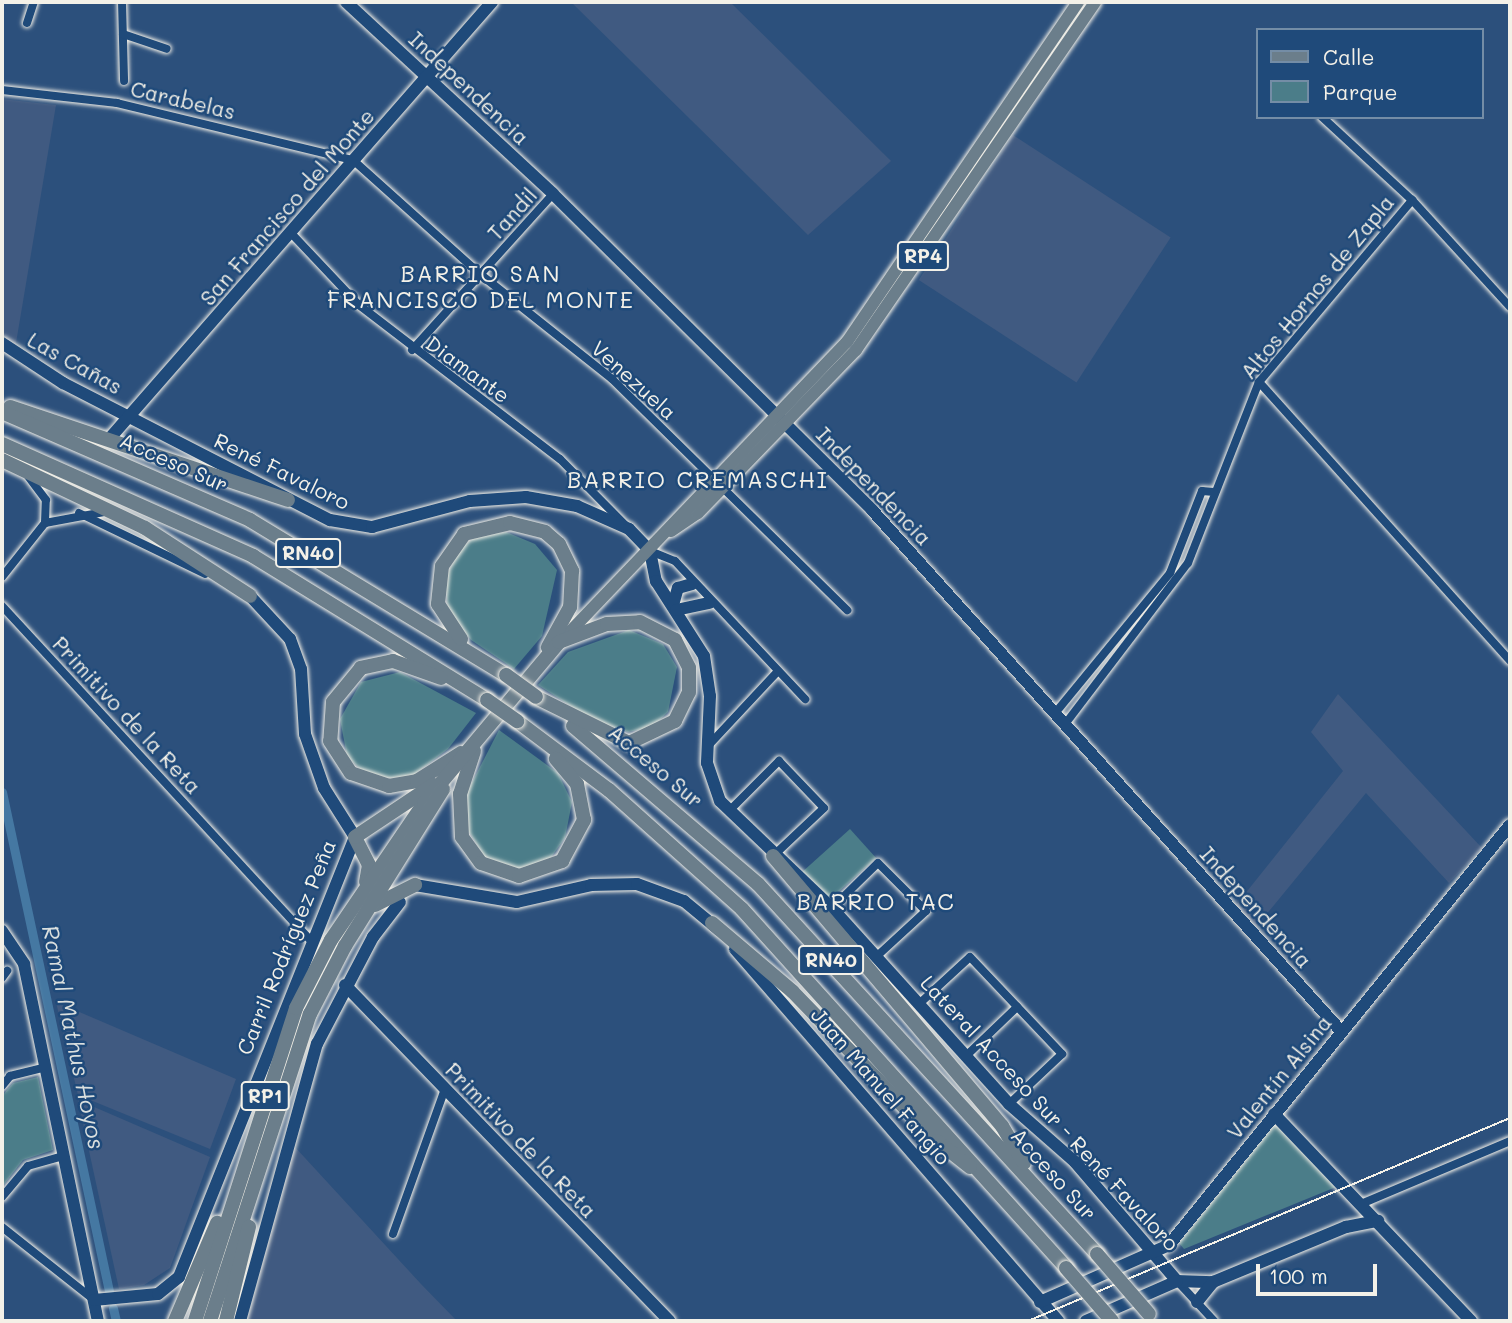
<!DOCTYPE html>
<meta charset="utf-8">
<style>
body{margin:0}
#map{position:relative;width:1512px;height:1323px;overflow:hidden;background:#2c507c;font-family:Mali,sans-serif}
div>[style]{position:absolute}
[style*='--x']{left:calc(var(--x)*1px);top:calc(var(--y)*1px);width:calc(var(--w)*1px);rotate:calc(var(--a)*1deg)}
.built>*{inset:0;background:#405a81;transform-origin:0 0}
.green>*{inset:0;background:#4b7d89;transform-origin:0 0}
.canal>*{height:9px;margin:-4.5px;padding:0 4.5px;transform-origin:4.5px;border-radius:4.5px;background:#4578a2}
.roads{filter:drop-shadow(0 0 2px #f4f1e8) drop-shadow(0 0 2px #f4f1e8)}
.street>*{height:8px;margin:-4px;padding:0 4px;transform-origin:4px;border-radius:4px;background:#1f4a7a}
.secondary>*{height:12px;margin:-6px;padding:0 6px;transform-origin:6px;border-radius:6px;background:#1f4a7a}
.primary>*{height:12px;margin:-6px;padding:0 6px;transform-origin:6px;border-radius:6px;background:#6b7e8b}
.highway>*{height:14px;margin:-7px;padding:0 7px;transform-origin:7px;border-radius:7px;background:#6b7e8b}
.tram>*{height:2px;margin:-1px;padding:0 1px;transform-origin:1px;border-radius:1px;background:#f4f1e8}
.bridges{filter:drop-shadow(0 0 2px #f4f1e8) drop-shadow(0 0 2px #f4f1e8)}
.highway-bridge>*{height:14px;margin:-7px;padding:0 7px;transform-origin:7px;border-radius:7px;background:#6b7e8b}
span{translate:-50% -50%;white-space:nowrap;text-align:center;line-height:1.15;-webkit-text-stroke:5px #1f4a7a;paint-order:stroke}
.shield-label span{padding:2px 5px;background:#1f4a7a;border:2px solid;border-radius:5px;-webkit-text-stroke-width:0}
.shield-label{font-size:19px;color:#f4f1e8;font-weight:700}
.street-label{font-size:21px;color:#f4f1e8}
.neighbourhood-label{font-size:23px;color:#f4f1e8;letter-spacing:2px}
.water-label{font-size:23px;color:#dadfde;font-style:italic}
.frame{position:absolute;inset:0;border:4px solid #f4f1e8;pointer-events:none}
.legend{position:absolute;left:1256px;top:28px;width:228px;height:91px;box-sizing:border-box;background:#1f4a7a;border:2px solid #748da6;margin:0;padding:9px 12px;list-style:none;font-size:21px;color:#f4f1e8}
.legend li{display:flex;align-items:center;gap:14px;height:35px}
.legend b{width:35px;border:2px solid #748da6}
.scale{position:absolute;left:1256px;top:1264px;width:121px;height:32px;box-sizing:border-box;border:4px solid #f4f1e8;border-top:0;padding-left:9px;font-size:21px;line-height:24px;white-space:nowrap;color:#f4f1e8;-webkit-text-stroke:5px #1f4a7a;paint-order:stroke}
</style>
<div id="map">
<div class="built">
<div style="clip-path:polygon(571px 2px,730px 2px,891px 161px,808px 235px)"></div>
<div style="clip-path:polygon(2px 99px,56px 105px,15px 349px,2px 340px)"></div>
<div style="left:1013px;top:135px;width:188px;height:173px;rotate:33deg"></div>
<div style="clip-path:polygon(1338px 694px,1482px 848px,1449px 883px,1366px 793px,1256px 927px,1236px 905px,1343px 771px,1311px 732px)"></div>
<div style="clip-path:polygon(56px 1002px,236px 1079px,210px 1149px,78px 1095px)"></div>
<div style="clip-path:polygon(78px 1100px,210px 1157px,170px 1268px,144px 1285px,119px 1289px)"></div>
<div style="clip-path:polygon(294px 1146px,421px 1284px,457px 1321px,247px 1321px)"></div>
</div>
<div class="green">
<div style="clip-path:polygon(506px 532px,535px 544px,557px 570px,542px 636px,514px 669px,471px 640px,448px 610px,445px 579px,459px 550px,477px 535px)"></div>
<div style="clip-path:polygon(629px 630px,663px 644px,677px 667px,668px 712px,652px 727px,628px 732px,597px 723px,538px 685px,568px 652px)"></div>
<div style="clip-path:polygon(400px 672px,476px 713px,448px 749px,411px 777px,387px 778px,363px 772px,347px 756px,340px 719px,361px 682px)"></div>
<div style="clip-path:polygon(499px 730px,558px 773px,572px 802px,565px 838px,547px 863px,521px 871px,486px 859px,466px 827px,466px 794px)"></div>
<div style="left:850px;top:829px;width:39px;height:64px;rotate:48deg"></div>
<div style="clip-path:polygon(38px 1077px,53px 1150px,23px 1160px,2px 1187px,2px 1096px,13px 1083px)"></div>
<div style="clip-path:polygon(1275px 1124px,1336px 1187px,1184px 1249px,1179px 1243px)"></div>
</div>
<div class="canal">
<div style="--x:2;--y:792;--w:510;--a:77.9"></div>
<div style="--x:113;--y:1308;--w:13;--a:77"></div>
</div>
<div class="roads">
<div class="street">
<div style="--x:122;--y:2;--w:79;--a:88.5"></div>
<div style="--x:27;--y:23;--w:22;--a:-72"></div>
<div style="--x:123;--y:34;--w:46;--a:18.8"></div>
<div style="--x:2;--y:90;--w:116;--a:6.4"></div>
<div style="--x:117;--y:103;--w:243;--a:13.6"></div>
<div style="--x:353;--y:160;--w:171;--a:41.9"></div>
<div style="--x:480;--y:274;--w:169;--a:38.5"></div>
<div style="--x:612;--y:379;--w:330;--a:44.5"></div>
<div style="--x:1322;--y:117;--w:122;--a:42.7"></div>
<div style="--x:1412;--y:200;--w:145;--a:47.5"></div>
<div style="--x:290;--y:232;--w:100;--a:46.6"></div>
<div style="--x:359;--y:305;--w:253;--a:37.5"></div>
<div style="--x:560;--y:459;--w:94;--a:45.4"></div>
<div style="--x:412;--y:350;--w:210;--a:-47.9"></div>
<div style="--x:1259;--y:382;--w:375;--a:48"></div>
<div style="--x:79;--y:513;--w:140;--a:25.8"></div>
<div style="--x:45;--y:523;--w:60;--a:-10.6"></div>
<div style="--x:650;--y:551;--w:27;--a:22"></div>
<div style="--x:675;--y:561;--w:190;--a:46.7"></div>
<div style="--x:2;--y:577;--w:69;--a:-51.5"></div>
<div style="--x:45;--y:523;--w:23;--a:-88"></div>
<div style="--x:46;--y:500;--w:30;--a:-127"></div>
<div style="--x:2;--y:606;--w:456;--a:47.3"></div>
<div style="--x:1056;--y:712;--w:180;--a:-50.6"></div>
<div style="--x:1170;--y:573;--w:88;--a:-68.7"></div>
<div style="--x:1202;--y:491;--w:12;--a:5"></div>
<div style="--x:1066;--y:723;--w:201;--a:-52.7"></div>
<div style="--x:1188;--y:563;--w:194;--a:-68.6"></div>
<div style="--x:1259;--y:382;--w:238;--a:-49.9"></div>
<div style="--x:707;--y:747;--w:104;--a:-46.9"></div>
<div style="--x:729;--y:811;--w:71;--a:-45"></div>
<div style="--x:779;--y:761;--w:65;--a:46.2"></div>
<div style="--x:824;--y:808;--w:70;--a:136.7"></div>
<div style="--x:832;--y:908;--w:64;--a:-44.4"></div>
<div style="--x:878;--y:863;--w:68;--a:45"></div>
<div style="--x:926;--y:911;--w:67;--a:137.4"></div>
<div style="--x:2;--y:978;--w:9;--a:-54"></div>
<div style="--x:919;--y:1004;--w:69;--a:-42.7"></div>
<div style="--x:970;--y:957;--w:134;--a:46.5"></div>
<div style="--x:1062;--y:1054;--w:73;--a:136.7"></div>
<div style="--x:966;--y:1056;--w:71;--a:-43.9"></div>
<div style="--x:2;--y:1086;--w:13;--a:-51"></div>
<div style="--x:10;--y:1076;--w:36;--a:-14"></div>
<div style="--x:2;--y:1197;--w:40;--a:-50"></div>
<div style="--x:28;--y:1166;--w:37;--a:-16"></div>
<div style="--x:1361;--y:1204;--w:162;--a:-22.9"></div>
<div style="--x:2;--y:1227;--w:117;--a:38.4"></div>
<div style="--x:393;--y:1234;--w:154;--a:-70.3"></div>
<div style="--x:1177;--y:1281;--w:54;--a:47.2"></div>
</div>
<div class="secondary">
<div style="--x:346;--y:2;--w:282;--a:42.8"></div>
<div style="--x:553;--y:194;--w:449;--a:44.7"></div>
<div style="--x:872;--y:510;--w:701;--a:48.01"></div>
<div style="--x:2;--y:343;--w:73;--a:33.3"></div>
<div style="--x:63;--y:383;--w:300;--a:27.2"></div>
<div style="--x:330;--y:520;--w:43;--a:9.5"></div>
<div style="--x:372;--y:527;--w:101;--a:-14.9"></div>
<div style="--x:470;--y:501;--w:56;--a:-4.1"></div>
<div style="--x:526;--y:497;--w:52;--a:10"></div>
<div style="--x:577;--y:506;--w:57;--a:23.9"></div>
<div style="--x:629;--y:529;--w:30;--a:46"></div>
<div style="--x:650;--y:551;--w:31;--a:79"></div>
<div style="--x:656;--y:581;--w:89;--a:57.4"></div>
<div style="--x:704;--y:656;--w:40;--a:81.5"></div>
<div style="--x:710;--y:696;--w:67;--a:92.6"></div>
<div style="--x:707;--y:763;--w:40;--a:71.1"></div>
<div style="--x:720;--y:801;--w:155;--a:43.7"></div>
<div style="--x:832;--y:908;--w:264;--a:47.9"></div>
<div style="--x:1009;--y:1104;--w:88;--a:41.3"></div>
<div style="--x:1075;--y:1162;--w:157;--a:49.4"></div>
<div style="--x:110;--y:438;--w:580;--a:-48.78"></div>
<div style="--x:673;--y:605;--w:18;--a:-74"></div>
<div style="--x:678;--y:588;--w:15;--a:-16"></div>
<div style="--x:676;--y:610;--w:34;--a:-12"></div>
<div style="--x:415;--y:885;--w:103;--a:9.5"></div>
<div style="--x:517;--y:902;--w:76;--a:-12.9"></div>
<div style="--x:591;--y:885;--w:46;--a:-1.2"></div>
<div style="--x:637;--y:884;--w:50;--a:19.9"></div>
<div style="--x:684;--y:901;--w:45;--a:39.6"></div>
<div style="--x:2;--y:931;--w:40;--a:56"></div>
<div style="--x:24;--y:964;--w:365;--a:78.3"></div>
<div style="--x:735;--y:949;--w:493;--a:49"></div>
<div style="--x:345;--y:985;--w:467;--a:46"></div>
<div style="--x:1274;--y:1114;--w:286;--a:46.4"></div>
<div style="--x:1177;--y:1281;--w:36;--a:2"></div>
<div style="--x:1213;--y:1282;--w:144;--a:-22.5"></div>
<div style="--x:1346;--y:1227;--w:33;--a:-11"></div>
<div style="--x:94;--y:1300;--w:64;--a:-5.4"></div>
<div style="--x:158;--y:1294;--w:27;--a:-39"></div>
<div style="--x:179;--y:1277;--w:474;--a:-68.2"></div>
<div style="--x:355;--y:837;--w:58;--a:-122.3"></div>
<div style="--x:324;--y:788;--w:57;--a:-109.4"></div>
<div style="--x:305;--y:734;--w:65;--a:-93.5"></div>
<div style="--x:301;--y:669;--w:32;--a:-110"></div>
<div style="--x:290;--y:639;--w:59;--a:-132.9"></div>
<div style="--x:1040;--y:1302;--w:141;--a:-23.8"></div>
<div style="--x:1169;--y:1245;--w:541;--a:-50.93"></div>
<div style="--x:1197;--y:1302;--w:26;--a:-51"></div>
<div style="--x:240;--y:1321;--w:288;--a:-74.5"></div>
<div style="--x:317;--y:1044;--w:121;--a:-62.4"></div>
<div style="--x:373;--y:937;--w:44;--a:-52.4"></div>
<div style="--x:1086;--y:1321;--w:99;--a:-23.7"></div>
</div>
<div class="primary">
<div style="--x:671;--y:531;--w:32;--a:-34"></div>
<div style="--x:698;--y:513;--w:227;--a:-45.9"></div>
<div style="--x:856;--y:350;--w:422;--a:-55.5"></div>
<div style="--x:561;--y:641;--w:414;--a:-46.3"></div>
<div style="--x:847;--y:342;--w:411;--a:-55.8"></div>
</div>
<div class="highway">
<div style="--x:10;--y:407;--w:293;--a:18.5"></div>
<div style="--x:2;--y:412;--w:270;--a:23.5"></div>
<div style="--x:250;--y:520;--w:299;--a:31.2"></div>
<div style="--x:2;--y:444;--w:275;--a:24"></div>
<div style="--x:253;--y:556;--w:275;--a:31.6"></div>
<div style="--x:2;--y:460;--w:158;--a:25.4"></div>
<div style="--x:145;--y:528;--w:125;--a:32.9"></div>
<div style="--x:461;--y:639;--w:42;--a:-123.3"></div>
<div style="--x:438;--y:604;--w:38;--a:-84"></div>
<div style="--x:442;--y:566;--w:39;--a:-55"></div>
<div style="--x:464;--y:534;--w:47;--a:-13.4"></div>
<div style="--x:510;--y:523;--w:36;--a:14"></div>
<div style="--x:545;--y:532;--w:18;--a:41"></div>
<div style="--x:559;--y:544;--w:30;--a:64"></div>
<div style="--x:572;--y:571;--w:36;--a:93"></div>
<div style="--x:570;--y:607;--w:46;--a:118.8"></div>
<div style="--x:441;--y:678;--w:51;--a:-160.5"></div>
<div style="--x:393;--y:661;--w:33;--a:168"></div>
<div style="--x:361;--y:668;--w:44;--a:129.5"></div>
<div style="--x:333;--y:702;--w:39;--a:94"></div>
<div style="--x:330;--y:741;--w:38;--a:57"></div>
<div style="--x:351;--y:773;--w:40;--a:18.9"></div>
<div style="--x:389;--y:786;--w:28;--a:-10"></div>
<div style="--x:417;--y:781;--w:52;--a:-32.5"></div>
<div style="--x:517;--y:721;--w:115;--a:36.9"></div>
<div style="--x:609;--y:790;--w:178;--a:41.8"></div>
<div style="--x:742;--y:909;--w:484;--a:47.9"></div>
<div style="--x:573;--y:726;--w:243;--a:40.5"></div>
<div style="--x:758;--y:884;--w:502;--a:47.5"></div>
<div style="--x:474;--y:751;--w:45;--a:108"></div>
<div style="--x:460;--y:794;--w:43;--a:87.3"></div>
<div style="--x:462;--y:837;--w:32;--a:54"></div>
<div style="--x:481;--y:863;--w:40;--a:18.9"></div>
<div style="--x:519;--y:876;--w:46;--a:-19.2"></div>
<div style="--x:562;--y:861;--w:47;--a:-61.8"></div>
<div style="--x:584;--y:820;--w:37;--a:-101"></div>
<div style="--x:577;--y:784;--w:33;--a:-130"></div>
<div style="--x:773;--y:856;--w:354;--a:49.7"></div>
<div style="--x:1002;--y:1126;--w:43;--a:59.3"></div>
<div style="--x:366;--y:882;--w:17;--a:-80"></div>
<div style="--x:369;--y:865;--w:31;--a:-117"></div>
<div style="--x:355;--y:837;--w:94;--a:-33.7"></div>
<div style="--x:375;--y:905;--w:45;--a:-26.6"></div>
<div style="--x:712;--y:923;--w:106;--a:40.4"></div>
<div style="--x:793;--y:992;--w:207;--a:46"></div>
<div style="--x:937;--y:1141;--w:42;--a:38.2"></div>
<div style="--x:175;--y:1321;--w:107;--a:-66.8"></div>
<div style="--x:195;--y:1321;--w:329;--a:-72.1"></div>
<div style="--x:296;--y:1008;--w:76;--a:-62.8"></div>
<div style="--x:331;--y:940;--w:166;--a:-55.8"></div>
<div style="--x:424;--y:803;--w:210;--a:-50"></div>
<div style="--x:559;--y:642;--w:51;--a:-20.6"></div>
<div style="--x:607;--y:624;--w:33;--a:-3"></div>
<div style="--x:640;--y:622;--w:39;--a:27"></div>
<div style="--x:675;--y:640;--w:31;--a:63"></div>
<div style="--x:689;--y:668;--w:24;--a:90"></div>
<div style="--x:689;--y:692;--w:32;--a:116"></div>
<div style="--x:675;--y:721;--w:51;--a:154.4"></div>
<div style="--x:629;--y:743;--w:104;--a:-153.7"></div>
<div style="--x:210;--y:1321;--w:323;--a:-72"></div>
<div style="--x:310;--y:1014;--w:76;--a:-62.8"></div>
<div style="--x:345;--y:946;--w:185;--a:-58"></div>
<div style="--x:226;--y:1321;--w:97;--a:-76.3"></div>
</div>
</div>
<div class="tram">
<div style="--x:1028;--y:1321;--w:523;--a:-22.84"></div>
</div>
<div class="bridges">
<div class="highway-bridge">
<div style="--x:506;--y:675;--w:37;--a:36"></div>
<div style="--x:487;--y:700;--w:37;--a:35"></div>
<div style="--x:1097;--y:1254;--w:79;--a:49.1"></div>
<div style="--x:1066;--y:1268;--w:70;--a:49"></div>
</div>
</div>
<div class="shield-label">
<span style="left:923px;top:256px">RP4</span>
<span style="left:308px;top:553px">RN40</span>
<span style="left:831px;top:960px">RN40</span>
<span style="left:265px;top:1096px">RP1</span>
</div>
<div class="street-label">
<span style="left:469px;top:88px;rotate:43deg">Independencia</span>
<span style="left:183px;top:100px;rotate:13deg">Carabelas</span>
<span style="left:287px;top:207px;rotate:-49deg">San Francisco del Monte</span>
<span style="left:512px;top:214px;rotate:-48deg">Tandil</span>
<span style="left:1317px;top:287px;rotate:-51deg">Altos Hornos de Zapla</span>
<span style="left:75px;top:363px;rotate:29deg">Las Cañas</span>
<span style="left:468px;top:369px;rotate:36deg">Diamante</span>
<span style="left:634px;top:380px;rotate:42deg">Venezuela</span>
<span style="left:174px;top:462px;rotate:24deg">Acceso Sur</span>
<span style="left:282px;top:471px;rotate:26deg">René Favaloro</span>
<span style="left:874px;top:486px;rotate:46deg">Independencia</span>
<span style="left:127px;top:715px;rotate:47deg">Primitivo de la Reta</span>
<span style="left:656px;top:766px;rotate:40deg">Acceso Sur</span>
<span style="left:1256px;top:907px;rotate:48deg">Independencia</span>
<span style="left:286px;top:947px;rotate:-68deg">Carril Rodríguez Peña</span>
<span style="left:1279px;top:1077px;rotate:-51deg">Valentín Alsina</span>
<span style="left:881px;top:1086px;rotate:49deg">Juan Manuel Fangio</span>
<span style="left:1050px;top:1113px;rotate:47deg">Lateral Acceso Sur - René Favaloro</span>
<span style="left:521px;top:1140px;rotate:46deg">Primitivo de la Reta</span>
<span style="left:1054px;top:1174px;rotate:48deg">Acceso Sur</span>
</div>
<div class="neighbourhood-label">
<span style="left:481px;top:286px">BARRIO SAN<br>FRANCISCO DEL MONTE</span>
<span style="left:698px;top:479px">BARRIO CREMASCHI</span>
<span style="left:876px;top:901px">BARRIO TAC</span>
</div>
<div class="water-label">
<span style="left:74px;top:1037px;rotate:78deg">Ramal Mathus Hoyos</span>
</div>
<div class="frame"></div>
<ul class="legend">
<li><b style="height:9px;background:#6b7e8b"></b>Calle</li>
<li><b style="height:19px;background:#4b7d89"></b>Parque</li>
</ul>
<div class="scale">100 m</div>
</div>
